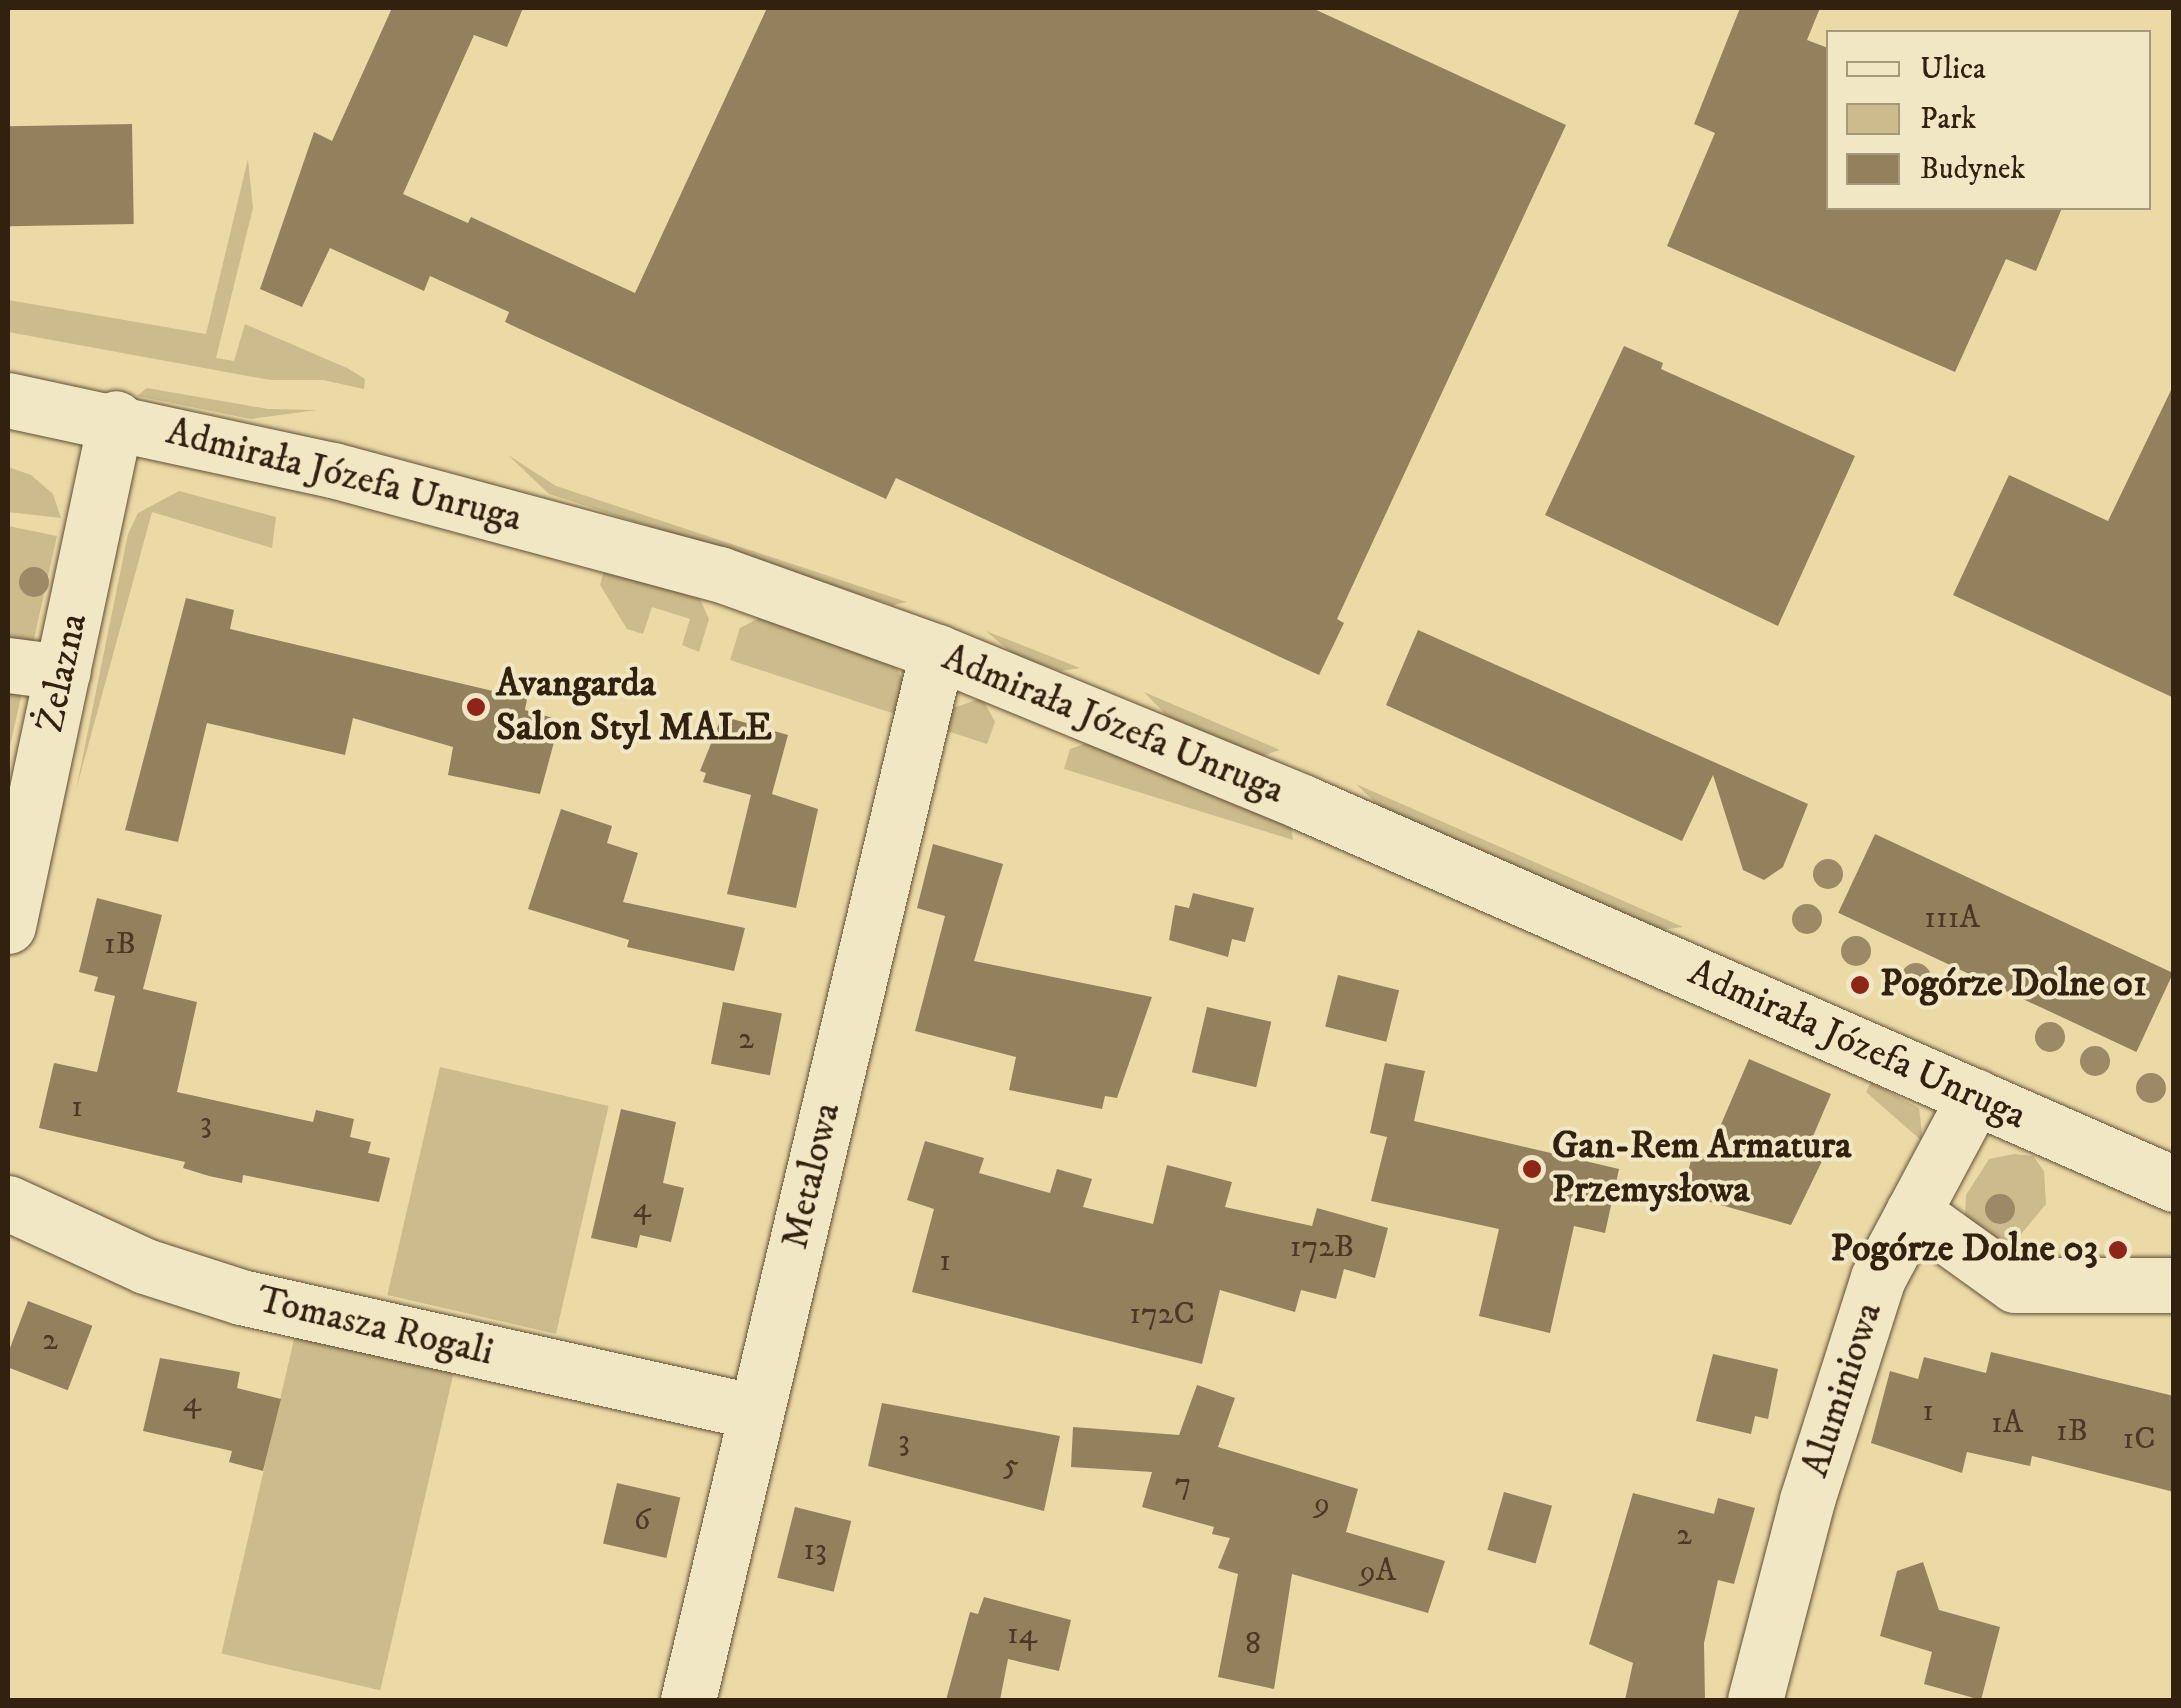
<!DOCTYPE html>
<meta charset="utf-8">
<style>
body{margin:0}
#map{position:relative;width:2181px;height:1708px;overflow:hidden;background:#ebdaa6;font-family:"IM FELL DW Pica",serif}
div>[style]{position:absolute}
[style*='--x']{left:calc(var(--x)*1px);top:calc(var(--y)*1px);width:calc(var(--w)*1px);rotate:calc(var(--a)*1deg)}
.green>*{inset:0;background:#ccbb8c;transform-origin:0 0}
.building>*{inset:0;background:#93815e;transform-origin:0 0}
.roads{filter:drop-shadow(0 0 2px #614f36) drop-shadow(0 0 2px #614f36)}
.minor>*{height:55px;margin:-27.5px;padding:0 27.5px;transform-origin:27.5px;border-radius:27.5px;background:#f2e7c5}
.trees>*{width:30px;height:30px;margin:-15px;border-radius:50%;background:#9b8a65}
.dots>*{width:28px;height:28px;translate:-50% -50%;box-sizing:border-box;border:5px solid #f2e7c5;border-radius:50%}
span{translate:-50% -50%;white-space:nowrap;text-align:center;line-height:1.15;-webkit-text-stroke:8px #f2e7c5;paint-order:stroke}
.number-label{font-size:32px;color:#4b3924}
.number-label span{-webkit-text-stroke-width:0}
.street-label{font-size:38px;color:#332110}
.poi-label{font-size:38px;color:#332110;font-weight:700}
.left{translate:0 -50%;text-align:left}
.right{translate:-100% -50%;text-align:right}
.frame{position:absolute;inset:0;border:10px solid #332110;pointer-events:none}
.legend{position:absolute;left:1826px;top:30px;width:325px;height:180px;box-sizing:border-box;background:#f2e7c5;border:2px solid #a6987d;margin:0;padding:12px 18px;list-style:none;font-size:30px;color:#332110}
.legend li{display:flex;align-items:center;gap:20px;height:50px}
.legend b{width:50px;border:2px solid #a6987d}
</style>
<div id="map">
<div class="green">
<div style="clip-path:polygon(248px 159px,253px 208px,216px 358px,234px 361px,245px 324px,347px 368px,365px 379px,364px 389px,323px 380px,270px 380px,8px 332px,8px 300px,206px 334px)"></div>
<div style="clip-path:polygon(147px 388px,268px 409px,317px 410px,251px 419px,137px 396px)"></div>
<div style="clip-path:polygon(508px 455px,556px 486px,907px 602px,893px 605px,549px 494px)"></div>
<div style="clip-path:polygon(8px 467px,31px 475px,53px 494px,61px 518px,8px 512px)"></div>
<div style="clip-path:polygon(179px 491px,276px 517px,272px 548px,152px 512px,76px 790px,128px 534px,138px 513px)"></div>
<div style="clip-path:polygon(8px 526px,57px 536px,8px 755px)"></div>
<div style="clip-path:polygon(604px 570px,700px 599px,709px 619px,699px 652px,682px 645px,690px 619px,652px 607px,643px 634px,627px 629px,600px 585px)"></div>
<div style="clip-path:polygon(759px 618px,895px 665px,907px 687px,904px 717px,730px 660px,740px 628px)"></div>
<div style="clip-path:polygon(986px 631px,1080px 668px,1061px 671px,1014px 655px)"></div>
<div style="clip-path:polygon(1144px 692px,1280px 750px,1262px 756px,1167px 716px)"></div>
<div style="clip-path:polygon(982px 698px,995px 722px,987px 744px,938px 728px,950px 709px)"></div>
<div style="clip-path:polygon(1089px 742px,1291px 826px,1293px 840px,1064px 769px,1070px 749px)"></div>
<div style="clip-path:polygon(1356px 784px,1683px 927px,1659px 930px,1382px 809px)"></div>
<div style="left:440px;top:1067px;width:173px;height:234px;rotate:13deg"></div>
<div style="clip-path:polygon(1871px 1082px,1919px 1108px,1923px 1142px,1866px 1092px)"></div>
<div style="clip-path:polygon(2014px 1154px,2033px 1156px,2044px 1171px,2046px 1204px,2017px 1239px,1992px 1242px,1965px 1219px,1966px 1195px,1989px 1159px)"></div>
<div style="left:295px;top:1335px;width:163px;height:327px;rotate:13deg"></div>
</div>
<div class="building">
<div style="clip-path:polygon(392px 8px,523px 8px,507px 47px,474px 35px,403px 194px,468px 223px,471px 217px,635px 293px,767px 8px,1312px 8px,1566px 125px,1337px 619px,1344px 623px,1319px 675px,896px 478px,886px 499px,505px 322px,509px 312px,430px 276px,424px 291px,330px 248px,302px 307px,260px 289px,314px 132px,332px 141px)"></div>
<div style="clip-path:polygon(1740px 8px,1820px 8px,1807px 40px,1828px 48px,1828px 208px,2062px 208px,2036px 271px,2006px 259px,1955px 372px,1667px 246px,1715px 133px,1694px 124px)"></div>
<div style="left:132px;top:124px;width:100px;height:124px;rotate:89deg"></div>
<div style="clip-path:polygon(1624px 346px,1663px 363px,1661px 369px,1855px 456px,1778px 626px,1545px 515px)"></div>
<div style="clip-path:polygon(2174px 384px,2174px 698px,1953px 595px,2009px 475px,2108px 521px)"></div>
<div style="clip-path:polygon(186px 598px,234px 610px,230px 629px,527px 699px,525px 710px,560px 720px,540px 794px,448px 775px,453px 747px,353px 718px,345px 755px,207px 723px,178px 842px,125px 830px)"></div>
<div style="clip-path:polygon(1418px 630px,1808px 804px,1783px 867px,1764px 880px,1743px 870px,1713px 775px,1682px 841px,1386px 705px)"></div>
<div style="clip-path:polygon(722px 716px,788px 735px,772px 794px,818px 809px,796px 908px,727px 894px,751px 795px,703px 782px,706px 773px,700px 771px)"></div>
<div style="clip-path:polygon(561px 809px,612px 826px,607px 843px,638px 853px,623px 902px,745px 928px,734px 971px,627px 947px,629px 940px,528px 909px)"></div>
<div style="left:1875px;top:834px;width:329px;height:87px;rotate:25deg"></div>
<div style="clip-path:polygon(933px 844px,1003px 864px,974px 961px,1152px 997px,1117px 1098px,1105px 1096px,1102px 1109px,1009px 1090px,1016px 1057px,915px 1031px,945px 916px,917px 908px)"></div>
<div style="clip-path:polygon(1193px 893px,1254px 908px,1245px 942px,1232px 939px,1228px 957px,1169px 940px,1175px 905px,1189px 908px)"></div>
<div style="clip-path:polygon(97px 898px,162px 915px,143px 989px,197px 1002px,177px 1092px,313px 1122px,316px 1110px,354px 1119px,350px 1137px,371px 1142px,368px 1153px,390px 1158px,379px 1202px,243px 1175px,242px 1183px,209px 1176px,183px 1168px,185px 1162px,39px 1128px,54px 1063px,97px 1072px,115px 996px,94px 991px,98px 977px,79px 972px)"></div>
<div style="left:1338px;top:975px;width:63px;height:53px;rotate:14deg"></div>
<div style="left:723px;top:1002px;width:60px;height:63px;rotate:11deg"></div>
<div style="left:1207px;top:1007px;width:66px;height:67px;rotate:13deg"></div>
<div style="clip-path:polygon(1749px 1059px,1831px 1094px,1808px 1148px,1825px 1155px,1791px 1225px,1682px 1194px,1693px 1153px,1707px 1157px)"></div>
<div style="clip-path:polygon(1385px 1063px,1425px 1071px,1414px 1121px,1619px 1169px,1605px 1233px,1574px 1226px,1550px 1333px,1479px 1316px,1499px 1229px,1371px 1201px,1387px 1137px,1370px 1133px)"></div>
<div style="clip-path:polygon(621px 1109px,676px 1122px,663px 1183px,684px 1188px,671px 1242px,640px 1235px,637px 1248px,591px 1238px)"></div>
<div style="clip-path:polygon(925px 1141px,984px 1158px,979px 1173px,1050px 1193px,1057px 1169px,1092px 1179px,1083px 1207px,1153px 1224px,1167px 1165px,1232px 1182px,1225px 1207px,1312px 1226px,1317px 1208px,1388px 1228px,1375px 1278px,1344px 1269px,1336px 1299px,1301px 1290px,1295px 1312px,1220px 1290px,1202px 1364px,912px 1292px,934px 1209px,907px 1200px)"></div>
<div style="left:28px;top:1301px;width:69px;height:69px;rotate:21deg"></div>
<div style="clip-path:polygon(1991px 1352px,2174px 1396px,2174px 1492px,2032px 1456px,2030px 1466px,1967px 1452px,1962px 1473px,1871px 1443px,1890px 1371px,1918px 1379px,1924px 1357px,1986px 1373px)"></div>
<div style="clip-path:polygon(1713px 1354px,1778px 1369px,1768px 1419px,1755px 1416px,1751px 1434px,1696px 1421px)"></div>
<div style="clip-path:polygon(160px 1358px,240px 1372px,237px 1388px,281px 1399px,263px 1471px,229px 1462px,232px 1451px,143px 1431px)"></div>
<div style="clip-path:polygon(1197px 1385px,1235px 1398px,1218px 1447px,1358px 1489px,1346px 1532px,1445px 1561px,1428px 1613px,1292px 1574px,1274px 1689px,1218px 1677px,1238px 1574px,1218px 1568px,1230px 1538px,1212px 1534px,1214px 1527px,1142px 1507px,1152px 1472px,1071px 1467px,1073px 1427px,1179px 1435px)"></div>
<div style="clip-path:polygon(882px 1403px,1060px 1436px,1044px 1511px,868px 1466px)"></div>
<div style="left:617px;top:1483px;width:65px;height:62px;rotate:13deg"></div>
<div style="left:1504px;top:1492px;width:50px;height:60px;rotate:16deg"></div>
<div style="clip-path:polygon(1633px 1493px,1714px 1514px,1718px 1498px,1755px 1508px,1734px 1584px,1718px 1580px,1704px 1643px,1705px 1700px,1625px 1700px,1633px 1663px,1589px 1644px)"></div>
<div style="left:795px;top:1507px;width:58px;height:73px;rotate:14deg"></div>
<div style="clip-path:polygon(1923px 1562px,1939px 1610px,2000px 1627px,1981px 1700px,1924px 1684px,1932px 1652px,1880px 1636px,1897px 1571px)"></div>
<div style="clip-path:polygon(984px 1597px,1071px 1620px,1059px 1671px,1008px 1659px,1000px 1700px,946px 1700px,970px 1612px,978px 1614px)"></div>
</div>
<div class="roads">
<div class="minor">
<div style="--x:8;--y:400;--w:332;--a:12.2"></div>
<div style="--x:333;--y:470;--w:400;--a:15.1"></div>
<div style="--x:719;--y:574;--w:232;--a:19.7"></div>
<div style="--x:937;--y:652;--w:395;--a:22.3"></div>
<div style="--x:1302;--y:802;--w:952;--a:23.66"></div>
<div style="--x:8;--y:665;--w:55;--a:7.3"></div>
<div style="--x:8;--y:926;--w:519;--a:-78"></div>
<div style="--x:8;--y:1203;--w:151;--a:24.7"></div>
<div style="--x:145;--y:1266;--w:101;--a:17.9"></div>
<div style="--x:241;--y:1297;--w:528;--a:12.59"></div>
<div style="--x:1913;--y:1212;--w:125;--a:35.6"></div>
<div style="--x:2015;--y:1285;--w:159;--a:0"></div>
<div style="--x:688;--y:1700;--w:1077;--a:-76.63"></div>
<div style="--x:1755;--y:1700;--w:207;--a:-75.4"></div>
<div style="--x:1807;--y:1500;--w:233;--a:-72.3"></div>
<div style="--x:1878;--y:1278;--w:206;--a:-61.9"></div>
</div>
</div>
<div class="trees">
<div style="left:34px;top:582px"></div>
<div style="left:1828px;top:874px"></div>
<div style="left:1807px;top:919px"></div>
<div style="left:1856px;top:951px"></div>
<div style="left:1916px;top:978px"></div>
<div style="left:2050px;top:1037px"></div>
<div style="left:2095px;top:1061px"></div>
<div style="left:2151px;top:1088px"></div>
<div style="left:2000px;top:1209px"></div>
</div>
<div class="dots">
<div style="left:476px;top:707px;background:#8f2418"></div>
<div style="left:1860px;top:985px;background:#8f2418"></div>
<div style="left:1532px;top:1169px;background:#8f2418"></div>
<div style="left:2118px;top:1250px;background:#8f2418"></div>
</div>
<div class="number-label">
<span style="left:1952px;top:918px">111A</span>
<span style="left:120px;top:944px">1B</span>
<span style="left:746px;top:1039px">2</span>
<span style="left:77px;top:1107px">1</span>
<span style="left:206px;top:1123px">3</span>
<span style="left:642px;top:1208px">4</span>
<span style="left:1322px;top:1247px">172B</span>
<span style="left:945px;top:1261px">1</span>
<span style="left:1162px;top:1314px">172C</span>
<span style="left:50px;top:1340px">2</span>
<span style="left:192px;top:1402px">4</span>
<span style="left:1928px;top:1411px">1</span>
<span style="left:2007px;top:1423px">1A</span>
<span style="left:2072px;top:1431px">1B</span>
<span style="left:2139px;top:1439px">1C</span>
<span style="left:904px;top:1441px">3</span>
<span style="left:1011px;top:1465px">5</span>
<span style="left:1183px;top:1484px">7</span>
<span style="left:1322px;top:1503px">9</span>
<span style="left:642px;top:1520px">6</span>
<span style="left:1684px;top:1535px">2</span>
<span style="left:815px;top:1550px">13</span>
<span style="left:1378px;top:1571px">9A</span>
<span style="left:1022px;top:1634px">14</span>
<span style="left:1253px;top:1644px">8</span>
</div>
<div class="street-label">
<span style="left:344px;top:476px;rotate:14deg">Admirała Józefa Unruga</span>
<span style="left:63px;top:673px;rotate:-78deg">Żelazna</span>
<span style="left:1113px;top:725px;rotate:22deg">Admirała Józefa Unruga</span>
<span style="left:1857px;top:1045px;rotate:24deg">Admirała Józefa Unruga</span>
<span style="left:812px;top:1176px;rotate:-77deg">Metalowa</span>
<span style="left:375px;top:1327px;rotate:13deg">Tomasza Rogali</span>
<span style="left:1843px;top:1390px;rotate:-72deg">Aluminiowa</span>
</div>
<div class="poi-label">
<span class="left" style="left:496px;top:707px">Avangarda<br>Salon Styl MALE</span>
<span class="left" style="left:1880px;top:985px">Pogórze Dolne 01</span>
<span class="left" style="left:1552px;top:1169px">Gan-Rem Armatura<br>Przemysłowa</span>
<span class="right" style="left:2098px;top:1250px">Pogórze Dolne 03</span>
</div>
<div class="frame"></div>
<ul class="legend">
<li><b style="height:12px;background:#f2e7c5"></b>Ulica</li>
<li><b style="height:28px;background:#ccbb8c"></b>Park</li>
<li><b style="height:28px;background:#93815e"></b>Budynek</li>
</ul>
</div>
